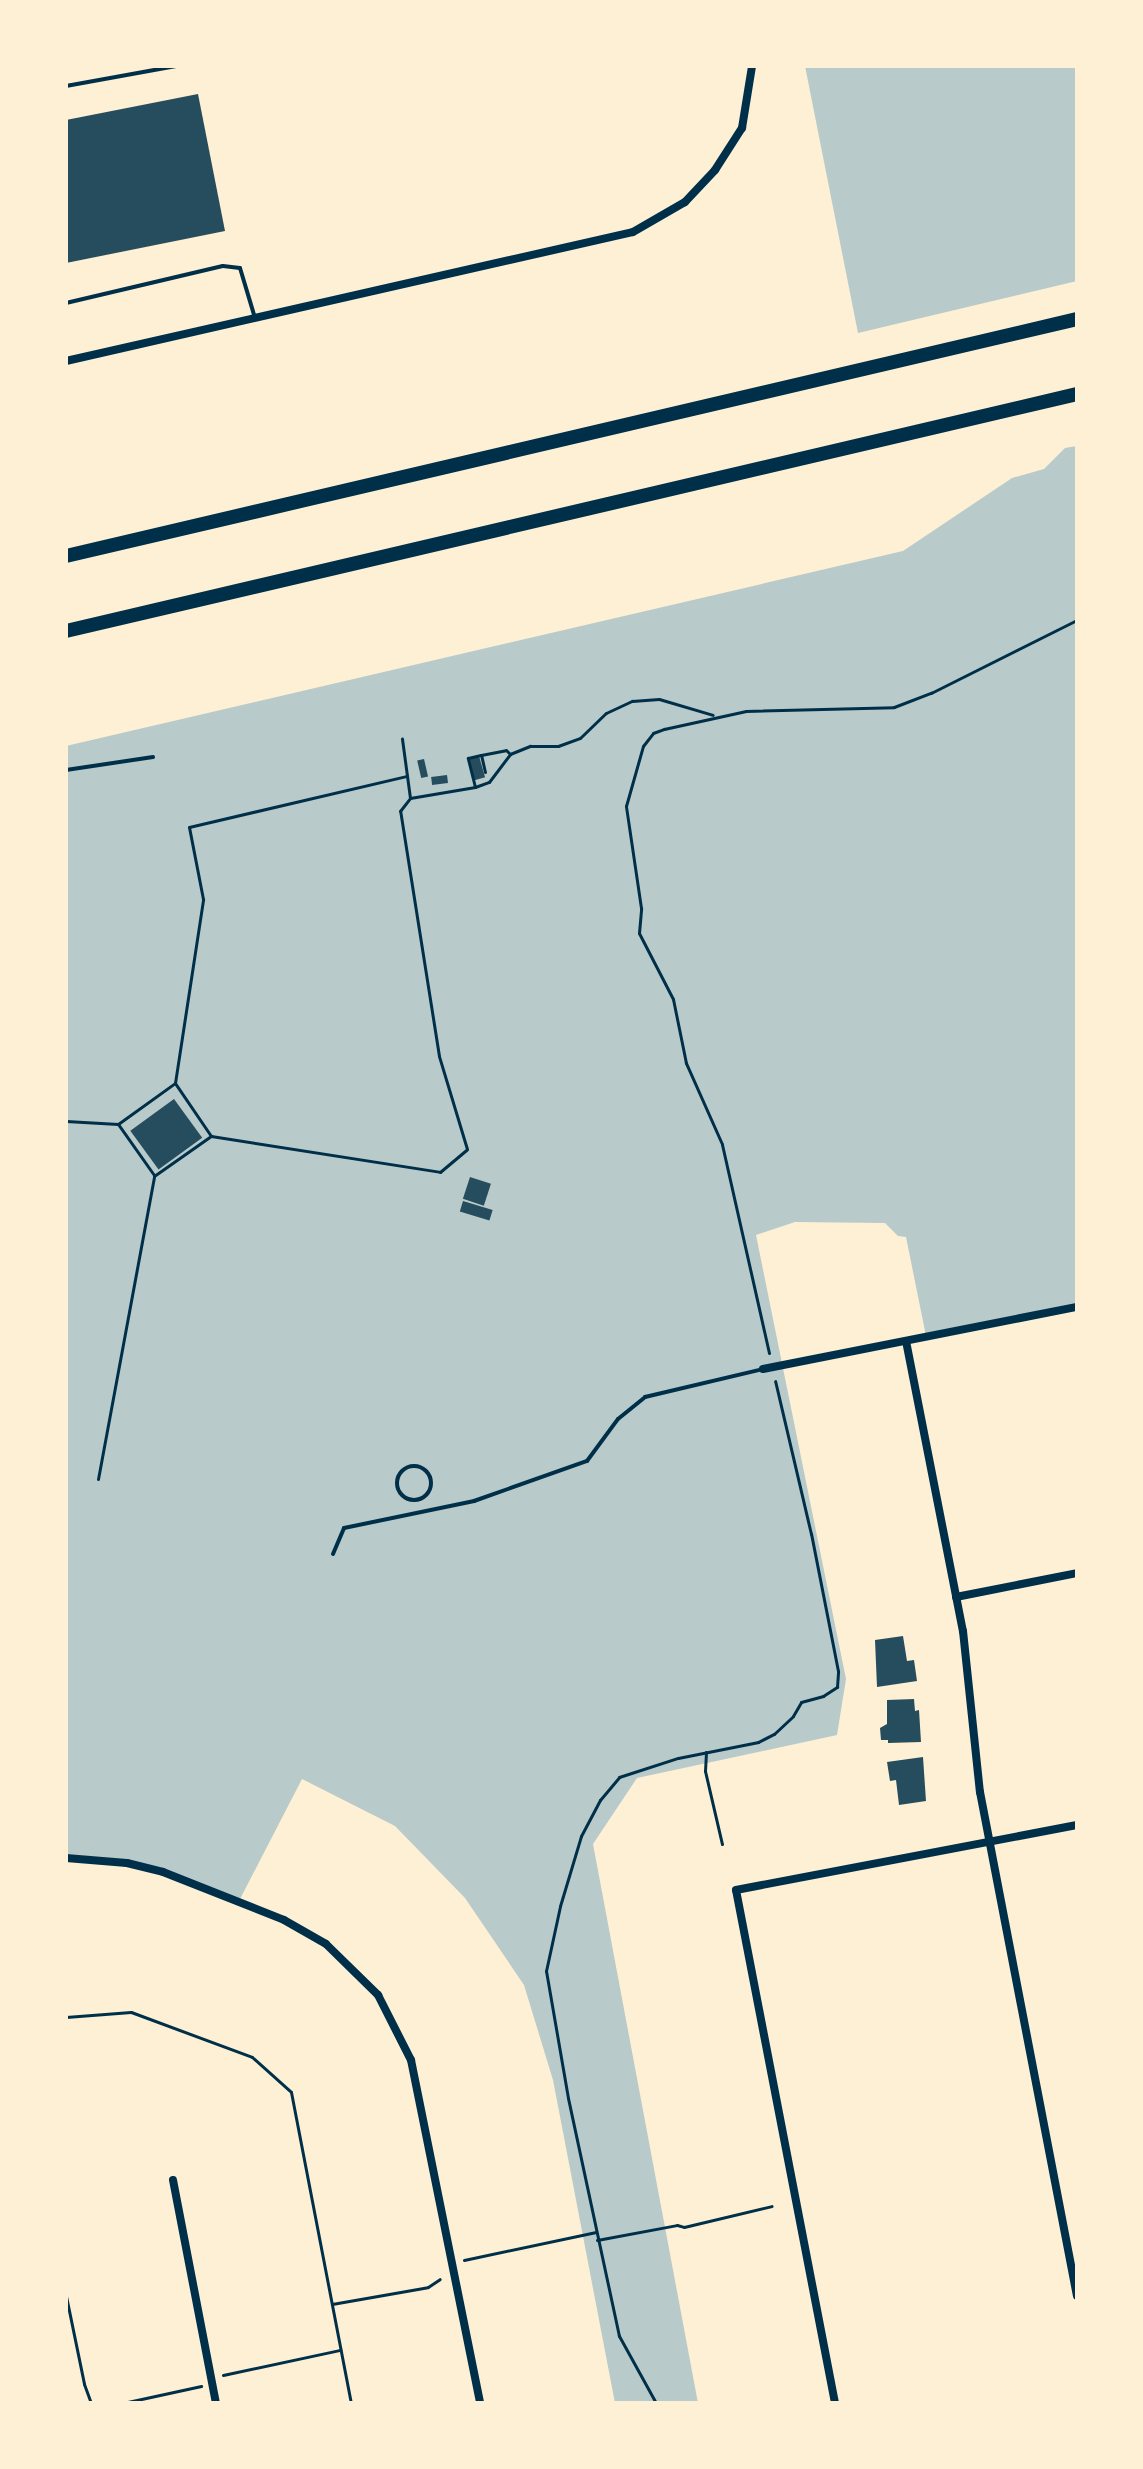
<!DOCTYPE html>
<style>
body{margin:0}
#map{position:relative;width:1143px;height:2469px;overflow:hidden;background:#fdf0d5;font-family:"Noto Serif",serif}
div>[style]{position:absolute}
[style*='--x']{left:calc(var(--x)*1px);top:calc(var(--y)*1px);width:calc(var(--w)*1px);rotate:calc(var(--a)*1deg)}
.green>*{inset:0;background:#b9caca}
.building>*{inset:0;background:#264d5e;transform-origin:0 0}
.path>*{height:3px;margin:-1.5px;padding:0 1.5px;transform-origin:1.5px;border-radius:1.5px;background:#003049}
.service>*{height:4px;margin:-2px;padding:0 2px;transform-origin:2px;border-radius:2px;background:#003049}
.service>.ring{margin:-2px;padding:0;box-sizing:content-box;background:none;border:4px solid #003049;border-radius:50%}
.minor>*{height:8px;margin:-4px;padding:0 4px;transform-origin:4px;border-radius:4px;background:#003049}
.motorway>*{height:14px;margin:-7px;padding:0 7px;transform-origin:7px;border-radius:7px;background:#003049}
span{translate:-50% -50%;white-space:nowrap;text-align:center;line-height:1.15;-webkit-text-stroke:8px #fdf0d5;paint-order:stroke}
.frame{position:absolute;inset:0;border:68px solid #fdf0d5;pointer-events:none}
</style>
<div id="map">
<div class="green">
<div style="clip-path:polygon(805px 66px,1077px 66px,1077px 281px,858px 333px)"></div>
<div style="clip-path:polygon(1077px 446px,1077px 1307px,926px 1336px,906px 1237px,898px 1236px,885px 1223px,795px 1222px,756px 1235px,846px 1679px,837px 1735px,637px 1778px,593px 1844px,698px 2403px,615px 2403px,553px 2080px,524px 1985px,465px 1898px,395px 1826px,302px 1779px,239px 1901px,163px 1872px,66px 1858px,66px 746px,903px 551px,1012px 478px,1044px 469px,1065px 448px)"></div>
</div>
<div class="building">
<div style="clip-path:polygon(198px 94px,225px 231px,66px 263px,66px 120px)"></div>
<div style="left:479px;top:756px;width:22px;height:11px;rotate:74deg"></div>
<div style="left:424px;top:759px;width:18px;height:7px;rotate:77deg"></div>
<div style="left:447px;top:775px;width:8px;height:16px;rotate:83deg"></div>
<div style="left:174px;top:1099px;width:48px;height:54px;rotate:54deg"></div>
<div style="left:470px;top:1177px;width:22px;height:23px;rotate:18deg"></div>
<div style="left:463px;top:1201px;width:31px;height:11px;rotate:17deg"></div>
<div style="clip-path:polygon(903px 1636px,907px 1661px,914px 1660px,917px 1681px,877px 1687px,875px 1640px)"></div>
<div style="clip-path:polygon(914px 1699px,915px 1711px,919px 1710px,921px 1742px,888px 1743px,888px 1740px,881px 1740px,880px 1728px,887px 1724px,887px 1700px)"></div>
<div style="clip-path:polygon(923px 1757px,926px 1801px,899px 1805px,896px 1780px,890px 1781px,887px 1762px)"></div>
</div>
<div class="path">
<div style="--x:485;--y:772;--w:17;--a:-103"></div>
<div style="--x:481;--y:755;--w:25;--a:-11"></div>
<div style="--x:506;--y:750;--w:6;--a:45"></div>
<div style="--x:475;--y:787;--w:30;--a:-104"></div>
<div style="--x:468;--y:758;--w:13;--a:-13"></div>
<div style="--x:410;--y:798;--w:66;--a:-9.6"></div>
<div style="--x:475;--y:787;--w:15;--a:-20"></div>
<div style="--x:489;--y:782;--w:35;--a:-53"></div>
<div style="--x:510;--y:754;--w:22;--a:-22"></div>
<div style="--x:530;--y:746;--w:28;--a:0"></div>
<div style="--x:558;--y:746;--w:23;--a:-20"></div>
<div style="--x:580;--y:738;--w:36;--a:-44"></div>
<div style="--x:606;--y:713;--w:29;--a:-25"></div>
<div style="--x:632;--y:701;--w:27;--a:-4"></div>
<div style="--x:659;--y:699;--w:56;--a:16.5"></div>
<div style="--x:66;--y:1121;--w:52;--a:3.3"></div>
<div style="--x:211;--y:1136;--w:64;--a:-124.2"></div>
<div style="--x:175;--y:1083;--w:186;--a:-81.3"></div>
<div style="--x:203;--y:899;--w:73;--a:-101"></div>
<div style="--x:189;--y:827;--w:224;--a:-13.2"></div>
<div style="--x:154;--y:1175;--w:62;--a:-125.2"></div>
<div style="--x:118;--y:1124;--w:70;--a:-35.7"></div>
<div style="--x:769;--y:1353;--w:214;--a:-102.7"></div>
<div style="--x:722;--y:1144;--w:89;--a:-114"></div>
<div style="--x:686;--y:1063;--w:65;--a:-101.5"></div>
<div style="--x:673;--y:999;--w:74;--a:-117.3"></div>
<div style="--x:639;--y:933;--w:25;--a:-85"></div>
<div style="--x:641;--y:908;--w:103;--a:-98.4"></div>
<div style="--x:626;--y:806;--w:62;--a:-74.2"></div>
<div style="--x:643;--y:746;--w:16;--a:-52"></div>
<div style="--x:653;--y:733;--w:12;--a:-20"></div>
<div style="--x:664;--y:729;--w:84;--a:-12.4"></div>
<div style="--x:746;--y:711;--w:148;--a:-1.5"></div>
<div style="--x:894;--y:707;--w:40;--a:-21"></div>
<div style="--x:931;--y:693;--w:163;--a:-26.6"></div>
<div style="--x:98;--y:1479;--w:308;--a:-79.5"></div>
<div style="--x:154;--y:1176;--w:70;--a:-35.1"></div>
<div style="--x:211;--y:1136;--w:232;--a:8.9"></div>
<div style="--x:440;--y:1172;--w:35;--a:-40"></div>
<div style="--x:467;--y:1149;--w:97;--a:-106.8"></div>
<div style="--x:439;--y:1056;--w:248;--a:-99"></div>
<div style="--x:400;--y:811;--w:16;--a:-52"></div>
<div style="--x:410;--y:798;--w:60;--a:-97.7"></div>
<div style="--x:706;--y:1752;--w:19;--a:93"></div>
<div style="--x:705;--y:1771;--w:75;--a:76.9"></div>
<div style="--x:66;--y:2017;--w:65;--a:-4.4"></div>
<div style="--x:131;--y:2012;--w:129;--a:20.4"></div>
<div style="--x:252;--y:2057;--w:52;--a:41.9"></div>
<div style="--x:291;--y:2092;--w:317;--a:79.1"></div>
<div style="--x:597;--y:2240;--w:81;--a:-10.6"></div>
<div style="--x:677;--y:2225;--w:7;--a:16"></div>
<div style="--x:684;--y:2227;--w:90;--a:-13.4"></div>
<div style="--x:464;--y:2260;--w:135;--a:-12"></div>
<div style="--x:66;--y:2296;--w:90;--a:78.4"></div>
<div style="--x:84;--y:2384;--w:20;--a:70"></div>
<div style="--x:332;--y:2304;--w:97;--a:-10"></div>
<div style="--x:428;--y:2287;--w:14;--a:-34"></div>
<div style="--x:223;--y:2375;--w:120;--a:-12.1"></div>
<div style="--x:123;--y:2403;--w:80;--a:-12.3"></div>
<div style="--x:656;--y:2403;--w:77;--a:-118.9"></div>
<div style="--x:619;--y:2336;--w:243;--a:-102.1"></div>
<div style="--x:568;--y:2098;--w:129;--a:-99.8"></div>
<div style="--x:546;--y:1971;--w:66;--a:-77.8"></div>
<div style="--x:560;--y:1906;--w:73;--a:-73.3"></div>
<div style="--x:581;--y:1836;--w:41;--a:-62.2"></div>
<div style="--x:600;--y:1800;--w:30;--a:-50"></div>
<div style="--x:619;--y:1777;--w:62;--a:-17.9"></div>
<div style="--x:678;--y:1758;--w:82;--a:-11.3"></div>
<div style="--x:758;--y:1742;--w:18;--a:-27"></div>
<div style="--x:774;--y:1734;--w:26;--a:-43"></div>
<div style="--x:793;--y:1716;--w:16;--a:-60"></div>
<div style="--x:801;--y:1702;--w:23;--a:-15"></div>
<div style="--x:823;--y:1696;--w:17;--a:-33"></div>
<div style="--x:837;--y:1687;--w:16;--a:-86"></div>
<div style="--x:838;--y:1671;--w:140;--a:-101.1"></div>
<div style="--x:811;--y:1534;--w:157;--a:-103.2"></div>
</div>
<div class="service">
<div style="--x:66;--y:86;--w:112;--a:-10.3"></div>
<div style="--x:66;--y:303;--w:161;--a:-13.3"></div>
<div style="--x:223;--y:266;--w:17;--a:7"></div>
<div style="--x:240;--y:268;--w:52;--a:73.3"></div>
<div style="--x:66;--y:770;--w:88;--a:-8.5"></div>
<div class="ring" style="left:397px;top:1466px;width:30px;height:30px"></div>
<div style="--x:333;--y:1554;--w:28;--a:-67"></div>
<div style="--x:344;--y:1528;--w:133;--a:-11.7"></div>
<div style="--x:474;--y:1501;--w:120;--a:-19.5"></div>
<div style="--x:587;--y:1461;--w:52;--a:-53.6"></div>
<div style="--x:618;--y:1419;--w:35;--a:-39"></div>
<div style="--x:645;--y:1397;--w:121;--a:-13.3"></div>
</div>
<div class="minor">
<div style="--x:66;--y:361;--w:581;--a:-12.82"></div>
<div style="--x:633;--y:232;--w:60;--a:-30"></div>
<div style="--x:685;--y:202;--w:44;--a:-46.8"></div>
<div style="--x:715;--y:170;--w:50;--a:-57.3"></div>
<div style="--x:742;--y:128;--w:63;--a:-80.8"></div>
<div style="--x:906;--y:1341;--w:296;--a:78.9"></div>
<div style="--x:963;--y:1631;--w:162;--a:84"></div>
<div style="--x:980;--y:1792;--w:513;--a:79.11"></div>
<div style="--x:763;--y:1369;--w:320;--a:-11.2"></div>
<div style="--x:956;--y:1597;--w:123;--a:-11.2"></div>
<div style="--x:66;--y:1858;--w:61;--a:4.7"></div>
<div style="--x:127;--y:1863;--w:37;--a:14"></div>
<div style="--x:163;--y:1872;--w:130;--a:21.6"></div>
<div style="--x:284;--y:1920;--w:48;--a:29.7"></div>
<div style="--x:326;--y:1944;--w:73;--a:44.4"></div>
<div style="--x:378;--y:1995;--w:73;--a:63.1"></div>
<div style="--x:411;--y:2060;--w:350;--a:78.6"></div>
<div style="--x:173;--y:2180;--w:227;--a:79.1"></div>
<div style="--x:835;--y:2403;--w:522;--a:-100.92"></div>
<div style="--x:736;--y:1890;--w:347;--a:-10.8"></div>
</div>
<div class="motorway">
<div style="--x:66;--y:556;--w:1038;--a:-13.19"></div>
<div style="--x:66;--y:631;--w:1038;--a:-13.19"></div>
</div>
<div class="frame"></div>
</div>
